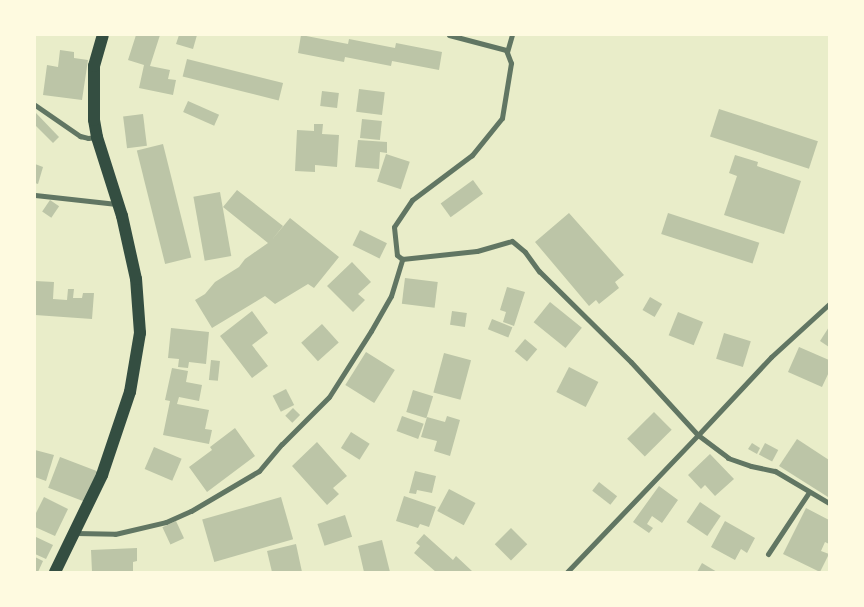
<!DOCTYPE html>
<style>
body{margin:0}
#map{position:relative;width:864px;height:607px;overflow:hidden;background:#e9edc9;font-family:"Golos Text",sans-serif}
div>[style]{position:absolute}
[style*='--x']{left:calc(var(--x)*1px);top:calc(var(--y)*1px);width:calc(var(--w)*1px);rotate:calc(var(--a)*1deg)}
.building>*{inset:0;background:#bcc5a7;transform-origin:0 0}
.minor>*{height:5px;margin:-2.5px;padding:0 2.5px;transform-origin:2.5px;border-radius:2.5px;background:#617663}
.primary>*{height:12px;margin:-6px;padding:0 6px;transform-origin:6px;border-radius:6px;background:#344e41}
span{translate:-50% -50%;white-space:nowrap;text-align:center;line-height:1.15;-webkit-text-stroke:4px #fefae0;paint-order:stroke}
.frame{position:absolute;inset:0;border:36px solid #fefae0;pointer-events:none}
</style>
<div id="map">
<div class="building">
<div style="clip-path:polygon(136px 35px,160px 35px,150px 66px,170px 70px,168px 79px,176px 80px,173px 95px,139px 88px,144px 65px,128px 60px)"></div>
<div style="clip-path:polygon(179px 35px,197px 35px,193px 49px,176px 44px)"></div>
<div style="clip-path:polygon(301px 35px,348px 44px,349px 39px,395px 48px,396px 43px,442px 52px,439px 70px,392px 61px,391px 66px,345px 57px,344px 62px,298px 53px)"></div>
<div style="clip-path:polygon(60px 50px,74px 52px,74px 58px,88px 60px,82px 100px,43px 95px,47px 65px,58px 67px)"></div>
<div style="left:187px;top:59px;width:99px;height:18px;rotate:14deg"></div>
<div style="left:359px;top:89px;width:26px;height:23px;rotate:7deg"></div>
<div style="left:322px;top:91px;width:17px;height:15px;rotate:7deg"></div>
<div style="left:188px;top:101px;width:34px;height:12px;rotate:24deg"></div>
<div style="left:719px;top:109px;width:104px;height:29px;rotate:18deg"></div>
<div style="clip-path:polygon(35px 112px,59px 137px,53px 143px,35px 125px)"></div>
<div style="left:143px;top:114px;width:32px;height:20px;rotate:83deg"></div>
<div style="left:362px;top:119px;width:20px;height:19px;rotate:6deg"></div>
<div style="clip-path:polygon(314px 124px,323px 124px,322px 134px,339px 135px,337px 167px,315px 165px,315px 172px,295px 171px,297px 130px,314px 131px)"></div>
<div style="clip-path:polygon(358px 140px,387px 142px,387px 153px,380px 152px,379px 169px,355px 167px)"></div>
<div style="left:163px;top:144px;width:117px;height:27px;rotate:76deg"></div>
<div style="left:386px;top:154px;width:25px;height:29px;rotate:18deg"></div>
<div style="clip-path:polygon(735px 155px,758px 162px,757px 166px,801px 181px,784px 234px,724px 215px,737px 176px,729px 173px)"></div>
<div style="clip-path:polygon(35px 164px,43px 167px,38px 184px,35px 183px)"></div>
<div style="left:473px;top:180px;width:17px;height:40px;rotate:54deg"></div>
<div style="clip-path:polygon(237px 190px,283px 226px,271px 241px,290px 218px,339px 257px,314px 288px,308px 284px,275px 304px,265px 296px,212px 328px,195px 300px,205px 294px,215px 282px,239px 267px,245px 259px,268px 243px,223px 207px)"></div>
<div style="left:220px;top:192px;width:65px;height:27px;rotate:80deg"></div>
<div style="left:50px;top:200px;width:11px;height:14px;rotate:34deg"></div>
<div style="clip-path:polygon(569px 213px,624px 275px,615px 282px,619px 288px,599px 304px,596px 300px,589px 306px,535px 242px)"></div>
<div style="left:668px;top:213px;width:96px;height:22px;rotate:18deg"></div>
<div style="left:360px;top:230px;width:30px;height:17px;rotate:26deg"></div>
<div style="clip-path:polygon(352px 262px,371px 282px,358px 294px,365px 300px,353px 312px,327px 286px)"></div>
<div style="left:405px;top:278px;width:33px;height:26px;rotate:7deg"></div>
<div style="clip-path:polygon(35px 281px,54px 282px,53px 299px,67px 300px,68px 289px,74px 289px,73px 298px,82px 298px,83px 293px,94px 293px,92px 319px,35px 315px)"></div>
<div style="clip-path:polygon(507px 287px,525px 292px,514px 326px,503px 322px,506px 312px,500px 310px)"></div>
<div style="left:650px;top:297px;width:14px;height:15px;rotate:30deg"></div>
<div style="left:550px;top:302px;width:41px;height:26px;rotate:39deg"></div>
<div style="clip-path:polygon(252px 311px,268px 333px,252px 345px,268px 366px,252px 378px,220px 336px)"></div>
<div style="left:452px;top:311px;width:15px;height:14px;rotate:8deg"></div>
<div style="left:678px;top:312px;width:27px;height:25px;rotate:22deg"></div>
<div style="left:492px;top:319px;width:22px;height:11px;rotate:22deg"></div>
<div style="left:322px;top:324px;width:25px;height:28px;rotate:48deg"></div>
<div style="clip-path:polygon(829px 327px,829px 347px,820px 341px)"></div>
<div style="clip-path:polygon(171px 328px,209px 332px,206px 364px,189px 362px,188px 368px,178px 367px,179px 359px,168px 358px)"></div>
<div style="left:724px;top:333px;width:28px;height:27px;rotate:17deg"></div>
<div style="left:525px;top:339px;width:16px;height:16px;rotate:40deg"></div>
<div style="clip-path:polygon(799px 347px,829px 360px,829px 372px,822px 387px,788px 372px)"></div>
<div style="left:366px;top:352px;width:34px;height:39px;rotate:32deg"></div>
<div style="left:444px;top:353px;width:28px;height:41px;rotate:15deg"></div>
<div style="left:211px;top:360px;width:9px;height:20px;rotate:6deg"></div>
<div style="left:569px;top:367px;width:33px;height:28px;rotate:27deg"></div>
<div style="clip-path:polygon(172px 368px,188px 371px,186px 382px,202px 385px,199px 401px,179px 397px,177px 404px,209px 410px,205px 429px,212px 430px,209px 444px,163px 435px,170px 401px,165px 400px)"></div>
<div style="left:286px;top:389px;width:18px;height:15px;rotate:63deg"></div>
<div style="left:413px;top:390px;width:21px;height:23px;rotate:17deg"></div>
<div style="left:293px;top:408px;width:10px;height:11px;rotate:45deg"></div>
<div style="left:654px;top:412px;width:25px;height:38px;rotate:45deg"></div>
<div style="left:402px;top:416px;width:23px;height:16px;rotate:20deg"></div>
<div style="clip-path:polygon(447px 416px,460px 420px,450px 456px,434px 451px,437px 441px,421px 437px,427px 417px,445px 422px)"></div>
<div style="clip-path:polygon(235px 428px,255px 456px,207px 492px,189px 467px,212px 450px,210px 447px)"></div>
<div style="left:351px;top:432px;width:22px;height:19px;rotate:32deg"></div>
<div style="clip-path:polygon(797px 439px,829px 460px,828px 497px,779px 466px)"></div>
<div style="clip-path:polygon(317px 442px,347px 476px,333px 488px,339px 494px,327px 505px,292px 466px)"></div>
<div style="clip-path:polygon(752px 443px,760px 448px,757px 454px,748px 449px)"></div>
<div style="left:765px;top:443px;width:15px;height:13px;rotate:28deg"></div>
<div style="left:154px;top:447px;width:30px;height:24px;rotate:23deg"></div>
<div style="clip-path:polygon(35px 450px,54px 455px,46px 481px,35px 477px)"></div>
<div style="clip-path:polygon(710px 454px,734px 479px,715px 496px,705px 485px,701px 489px,688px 475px)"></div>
<div style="left:60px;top:457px;width:42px;height:33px;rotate:21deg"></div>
<div style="clip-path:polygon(415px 471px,436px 476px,432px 493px,417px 490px,416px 494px,409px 493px)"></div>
<div style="left:599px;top:482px;width:23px;height:11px;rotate:38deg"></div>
<div style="clip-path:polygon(659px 486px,678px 500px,662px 523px,652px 516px,647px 524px,653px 528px,649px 533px,633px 522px)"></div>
<div style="left:449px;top:489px;width:30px;height:25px;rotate:28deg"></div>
<div style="clip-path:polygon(404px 496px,436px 507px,429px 527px,420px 524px,418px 528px,396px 521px)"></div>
<div style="clip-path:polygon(44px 497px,68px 509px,55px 536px,35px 527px,35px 515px)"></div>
<div style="left:281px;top:497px;width:44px;height:82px;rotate:74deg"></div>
<div style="left:700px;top:502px;width:25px;height:24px;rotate:34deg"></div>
<div style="clip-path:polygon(806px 508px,829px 520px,829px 544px,825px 542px,821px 551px,829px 554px,820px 572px,783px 554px)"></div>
<div style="left:345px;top:515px;width:23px;height:29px;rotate:72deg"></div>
<div style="left:176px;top:521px;width:19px;height:15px;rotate:65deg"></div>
<div style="clip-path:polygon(725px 521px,755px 538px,747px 553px,741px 549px,735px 560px,711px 547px)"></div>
<div style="left:511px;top:528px;width:23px;height:23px;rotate:45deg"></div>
<div style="clip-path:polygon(424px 534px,453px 560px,456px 556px,473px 572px,436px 572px,414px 553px,420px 546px,416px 543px)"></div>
<div style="clip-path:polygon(36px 537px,53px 545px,46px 559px,35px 554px)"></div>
<div style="clip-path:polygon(382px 540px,390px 572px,364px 572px,358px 546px)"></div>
<div style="clip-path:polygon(296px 544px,302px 572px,272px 572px,267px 551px)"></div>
<div style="clip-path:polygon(137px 548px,137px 561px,133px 562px,133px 572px,92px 572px,91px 550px)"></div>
<div style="clip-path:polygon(35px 557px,43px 561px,38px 572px,35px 572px)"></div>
<div style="clip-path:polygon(702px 563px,717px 572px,697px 572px)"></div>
</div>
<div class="minor">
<div style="--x:449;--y:35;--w:59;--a:14.7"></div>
<div style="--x:506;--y:50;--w:14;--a:69"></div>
<div style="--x:511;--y:63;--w:56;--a:99.3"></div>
<div style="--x:502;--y:118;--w:48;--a:129"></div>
<div style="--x:472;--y:155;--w:75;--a:143.1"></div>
<div style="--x:412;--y:200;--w:32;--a:124"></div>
<div style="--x:394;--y:227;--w:28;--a:84"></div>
<div style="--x:397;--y:255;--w:6;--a:39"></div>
<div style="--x:402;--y:259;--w:75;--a:-6.1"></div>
<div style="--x:477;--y:251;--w:36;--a:-16"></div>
<div style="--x:512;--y:241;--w:17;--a:40"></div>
<div style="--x:525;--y:252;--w:24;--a:54"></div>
<div style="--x:539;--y:271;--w:129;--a:44.7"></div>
<div style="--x:631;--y:362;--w:99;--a:47.5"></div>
<div style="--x:698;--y:435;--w:107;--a:-46.9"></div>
<div style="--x:771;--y:357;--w:79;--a:-42.4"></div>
<div style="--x:507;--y:52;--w:18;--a:-74"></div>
<div style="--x:35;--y:105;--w:55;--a:34.6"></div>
<div style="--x:80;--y:136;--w:8;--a:14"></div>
<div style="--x:88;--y:138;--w:9;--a:-6"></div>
<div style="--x:35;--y:195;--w:82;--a:6.3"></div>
<div style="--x:76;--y:533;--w:39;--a:1"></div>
<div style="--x:115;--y:534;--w:52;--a:-13.2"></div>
<div style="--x:166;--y:522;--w:27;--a:-24"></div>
<div style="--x:191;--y:511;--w:79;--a:-30.5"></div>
<div style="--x:259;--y:471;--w:35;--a:-50"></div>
<div style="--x:282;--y:444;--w:66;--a:-45"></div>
<div style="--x:329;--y:397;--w:78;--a:-57.5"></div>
<div style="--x:371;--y:331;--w:40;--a:-60.3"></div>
<div style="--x:391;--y:296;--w:39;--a:-73"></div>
<div style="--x:768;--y:554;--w:74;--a:-56.5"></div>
<div style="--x:567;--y:572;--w:190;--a:-46.3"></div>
<div style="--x:698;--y:435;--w:38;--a:37"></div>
<div style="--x:728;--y:458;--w:24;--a:19"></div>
<div style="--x:751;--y:466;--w:25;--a:12"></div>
<div style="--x:775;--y:471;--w:63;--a:30.7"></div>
</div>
<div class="primary">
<div style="--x:55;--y:572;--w:108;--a:-64.1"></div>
<div style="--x:102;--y:475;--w:88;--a:-71.4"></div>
<div style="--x:130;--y:392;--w:60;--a:-80.4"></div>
<div style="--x:140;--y:333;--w:54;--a:-94.2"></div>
<div style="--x:136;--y:279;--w:65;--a:-102.5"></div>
<div style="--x:122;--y:216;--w:83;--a:-107.6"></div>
<div style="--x:97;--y:137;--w:17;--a:-100"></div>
<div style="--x:94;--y:120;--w:54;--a:-90"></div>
<div style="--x:94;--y:66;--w:32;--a:-74"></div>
</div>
<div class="frame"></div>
</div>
